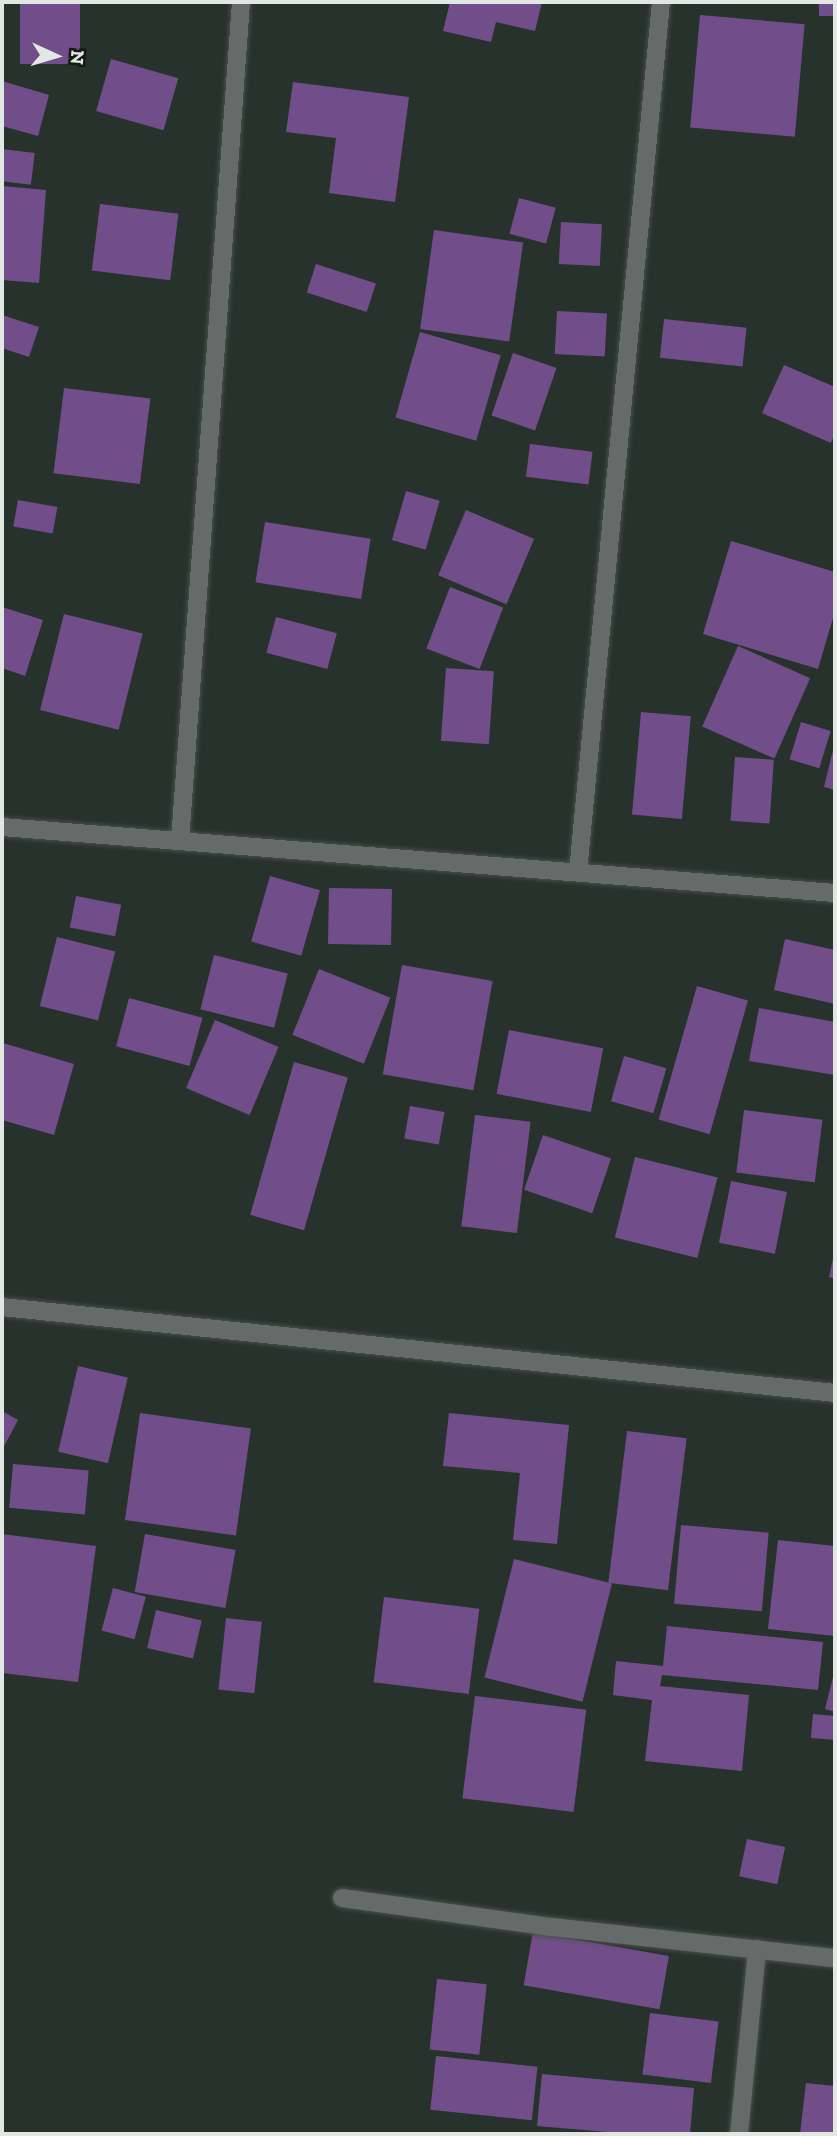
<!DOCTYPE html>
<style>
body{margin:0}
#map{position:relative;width:837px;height:2136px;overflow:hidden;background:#28322d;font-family:"Zilla Slab",serif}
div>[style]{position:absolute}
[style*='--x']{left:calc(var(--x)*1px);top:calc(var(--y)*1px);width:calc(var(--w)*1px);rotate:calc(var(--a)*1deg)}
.building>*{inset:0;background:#714e8a;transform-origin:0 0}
.roads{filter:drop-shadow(0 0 2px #464f4a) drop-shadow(0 0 2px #464f4a)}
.street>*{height:18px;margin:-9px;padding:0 9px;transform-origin:9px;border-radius:9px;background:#656b68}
span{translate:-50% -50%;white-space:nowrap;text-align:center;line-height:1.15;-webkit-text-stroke:6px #141916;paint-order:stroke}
.frame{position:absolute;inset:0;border:4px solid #e1e8e4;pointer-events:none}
.north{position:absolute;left:21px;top:21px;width:70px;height:70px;-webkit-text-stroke:5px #141916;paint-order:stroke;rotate:94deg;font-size:19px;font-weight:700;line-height:28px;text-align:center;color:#e1e8e4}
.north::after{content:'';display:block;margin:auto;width:24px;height:32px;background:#e1e8e4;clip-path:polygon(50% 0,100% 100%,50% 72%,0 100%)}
</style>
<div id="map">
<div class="building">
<div style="left:20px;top:2px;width:60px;height:62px"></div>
<div style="clip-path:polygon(450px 2px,542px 2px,535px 31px,496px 22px,491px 42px,443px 31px)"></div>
<div style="left:819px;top:2px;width:16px;height:14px"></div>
<div style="left:700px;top:15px;width:105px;height:113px;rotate:5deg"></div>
<div style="left:111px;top:59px;width:70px;height:54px;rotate:16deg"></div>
<div style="clip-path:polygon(2px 81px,49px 95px,38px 136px,2px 126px)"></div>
<div style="clip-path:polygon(293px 82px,409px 97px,395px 202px,329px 193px,336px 138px,286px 132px)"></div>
<div style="left:2px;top:149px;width:33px;height:32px;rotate:7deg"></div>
<div style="clip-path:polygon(2px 186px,46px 190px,39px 283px,2px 280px)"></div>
<div style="left:519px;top:198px;width:38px;height:37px;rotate:15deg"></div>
<div style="left:100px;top:204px;width:79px;height:67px;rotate:7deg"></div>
<div style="left:561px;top:222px;width:41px;height:42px;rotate:3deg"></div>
<div style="left:434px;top:230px;width:90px;height:100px;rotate:8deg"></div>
<div style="left:316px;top:264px;width:63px;height:30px;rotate:18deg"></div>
<div style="left:557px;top:311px;width:50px;height:43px;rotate:3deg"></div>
<div style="clip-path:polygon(2px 315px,39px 327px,29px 357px,2px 348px)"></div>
<div style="left:664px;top:319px;width:83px;height:39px;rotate:6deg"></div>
<div style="left:420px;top:332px;width:84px;height:89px;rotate:16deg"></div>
<div style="left:513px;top:353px;width:46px;height:66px;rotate:19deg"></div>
<div style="clip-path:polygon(784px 365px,835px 387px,835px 432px,831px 443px,762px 413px)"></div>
<div style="left:64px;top:388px;width:87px;height:86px;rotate:7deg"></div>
<div style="left:530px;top:444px;width:63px;height:33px;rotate:7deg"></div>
<div style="left:406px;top:491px;width:35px;height:51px;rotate:16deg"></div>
<div style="left:18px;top:500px;width:40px;height:27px;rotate:10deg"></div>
<div style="left:466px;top:510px;width:74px;height:71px;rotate:23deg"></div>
<div style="left:265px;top:522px;width:107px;height:61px;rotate:9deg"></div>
<div style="clip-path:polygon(731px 541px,835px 572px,835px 611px,818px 669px,703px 634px)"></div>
<div style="left:450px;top:587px;width:57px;height:66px;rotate:21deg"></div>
<div style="clip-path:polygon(2px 607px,43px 620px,25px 676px,2px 668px)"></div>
<div style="left:64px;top:614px;width:81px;height:99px;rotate:14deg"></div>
<div style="left:276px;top:617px;width:63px;height:37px;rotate:15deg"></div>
<div style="left:738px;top:646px;width:79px;height:88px;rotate:24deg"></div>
<div style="left:446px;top:668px;width:48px;height:73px;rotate:4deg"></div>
<div style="left:641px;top:712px;width:50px;height:103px;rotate:5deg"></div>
<div style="left:801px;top:722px;width:31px;height:39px;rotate:17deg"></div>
<div style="clip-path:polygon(834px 746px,835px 747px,835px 790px,824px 787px)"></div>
<div style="left:735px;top:757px;width:39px;height:64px;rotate:4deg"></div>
<div style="left:270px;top:876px;width:52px;height:68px;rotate:16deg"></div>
<div style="left:329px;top:888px;width:63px;height:56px;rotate:1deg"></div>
<div style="left:76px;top:896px;width:46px;height:32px;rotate:11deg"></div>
<div style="left:57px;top:937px;width:60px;height:71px;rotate:14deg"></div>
<div style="clip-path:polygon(785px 939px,835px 950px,835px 1004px,774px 990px)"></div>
<div style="left:214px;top:955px;width:76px;height:56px;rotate:14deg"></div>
<div style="left:402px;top:965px;width:92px;height:111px;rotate:10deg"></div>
<div style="left:319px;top:969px;width:77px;height:71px;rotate:22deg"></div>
<div style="left:697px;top:986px;width:53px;height:139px;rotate:16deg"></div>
<div style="left:129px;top:998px;width:76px;height:50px;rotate:15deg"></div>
<div style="clip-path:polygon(759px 1008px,835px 1022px,835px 1075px,749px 1061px)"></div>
<div style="left:215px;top:1020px;width:69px;height:74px;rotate:23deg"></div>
<div style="left:509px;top:1030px;width:96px;height:65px;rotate:11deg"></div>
<div style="clip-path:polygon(3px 1043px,74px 1064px,54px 1135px,2px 1120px)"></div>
<div style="left:624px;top:1056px;width:44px;height:47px;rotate:16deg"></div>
<div style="left:294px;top:1062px;width:56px;height:159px;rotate:16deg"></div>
<div style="left:410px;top:1106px;width:35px;height:33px;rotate:10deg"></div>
<div style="left:744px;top:1110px;width:79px;height:63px;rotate:7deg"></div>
<div style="left:475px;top:1115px;width:56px;height:112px;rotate:7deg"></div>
<div style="left:543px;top:1135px;width:72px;height:58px;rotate:19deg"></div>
<div style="left:635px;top:1157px;width:85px;height:83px;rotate:14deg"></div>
<div style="left:731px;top:1181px;width:57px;height:63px;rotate:11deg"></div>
<div style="clip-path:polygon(834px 1254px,835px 1254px,835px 1279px,829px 1277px)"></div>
<div style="left:78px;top:1366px;width:51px;height:88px;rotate:13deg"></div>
<div style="clip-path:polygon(2px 1411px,18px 1420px,2px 1450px)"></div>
<div style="left:140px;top:1413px;width:112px;height:108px;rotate:8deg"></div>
<div style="clip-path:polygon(449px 1413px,569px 1425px,557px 1544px,513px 1540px,520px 1473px,443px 1466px)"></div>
<div style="left:627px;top:1431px;width:60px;height:153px;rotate:7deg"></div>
<div style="left:13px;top:1464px;width:76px;height:44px;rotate:5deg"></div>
<div style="left:681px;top:1525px;width:88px;height:79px;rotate:5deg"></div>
<div style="clip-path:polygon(2px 1534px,96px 1546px,78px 1682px,2px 1673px)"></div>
<div style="left:145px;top:1534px;width:92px;height:59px;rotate:10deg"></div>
<div style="clip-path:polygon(778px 1540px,835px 1546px,835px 1636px,768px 1629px)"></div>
<div style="left:514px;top:1559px;width:101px;height:122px;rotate:14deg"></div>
<div style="left:113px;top:1588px;width:34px;height:44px;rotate:15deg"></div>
<div style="left:384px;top:1597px;width:96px;height:86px;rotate:7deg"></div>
<div style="left:156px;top:1610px;width:47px;height:39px;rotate:13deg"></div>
<div style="left:226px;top:1618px;width:36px;height:72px;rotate:6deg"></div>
<div style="clip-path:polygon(667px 1626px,823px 1642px,818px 1690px,662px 1675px,660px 1686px,749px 1695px,742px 1771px,645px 1761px,652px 1700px,613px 1695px,616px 1661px,663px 1666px)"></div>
<div style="clip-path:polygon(835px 1669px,835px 1712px,825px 1709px)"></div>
<div style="left:475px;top:1696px;width:112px;height:103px;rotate:7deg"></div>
<div style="left:813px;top:1714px;width:22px;height:24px;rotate:5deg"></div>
<div style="left:747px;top:1839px;width:39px;height:38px;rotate:12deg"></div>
<div style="left:533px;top:1932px;width:138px;height:54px;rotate:10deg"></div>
<div style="left:437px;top:1979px;width:50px;height:71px;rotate:6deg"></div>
<div style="left:650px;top:2013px;width:69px;height:62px;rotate:7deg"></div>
<div style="left:436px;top:2056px;width:102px;height:54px;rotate:6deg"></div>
<div style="clip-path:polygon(542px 2074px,694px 2088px,690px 2134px,631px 2134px,537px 2126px)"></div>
<div style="clip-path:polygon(806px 2083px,835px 2086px,835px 2134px,800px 2134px)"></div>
</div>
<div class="roads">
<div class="street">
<div style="--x:2;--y:827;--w:836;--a:4.53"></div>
<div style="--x:180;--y:841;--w:841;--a:-85.84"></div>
<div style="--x:578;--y:872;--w:874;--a:-84.55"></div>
<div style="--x:2;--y:1307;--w:837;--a:5.89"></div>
<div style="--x:342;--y:1898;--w:212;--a:7.9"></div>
<div style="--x:552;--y:1927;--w:285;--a:6.3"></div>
<div style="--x:739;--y:2134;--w:186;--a:-84.4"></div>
</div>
</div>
<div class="frame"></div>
<div class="north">N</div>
</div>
